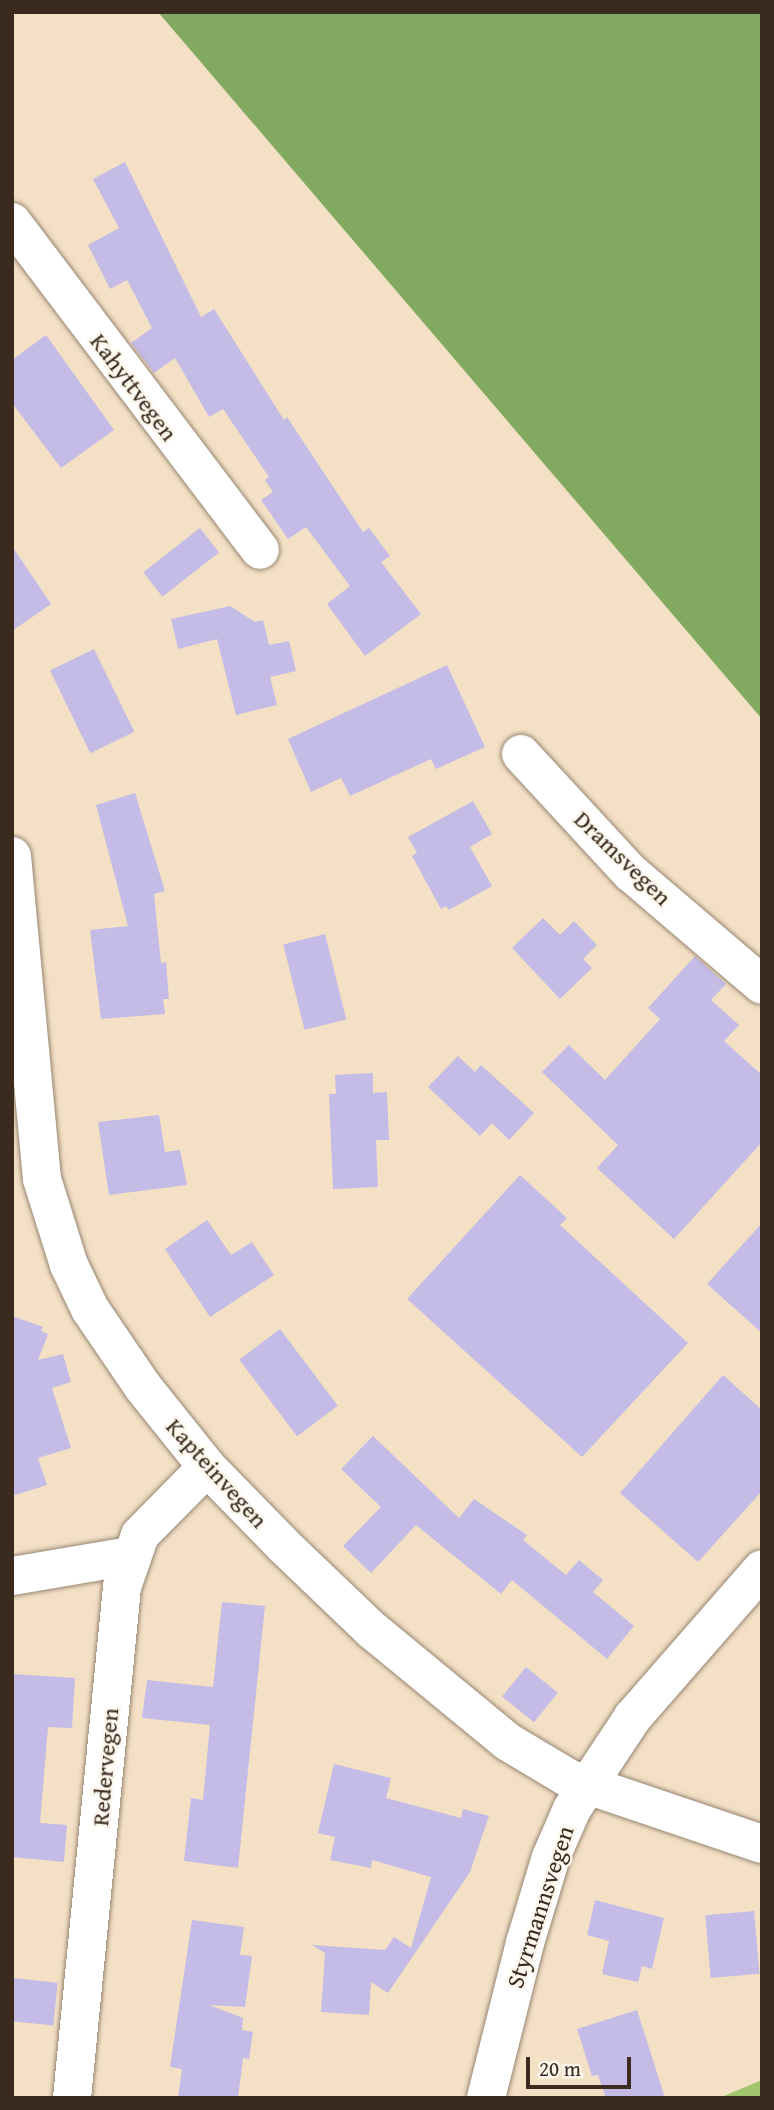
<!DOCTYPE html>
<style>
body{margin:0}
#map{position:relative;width:774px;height:2110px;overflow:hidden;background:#f3e0c5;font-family:"Gentium Book Plus",serif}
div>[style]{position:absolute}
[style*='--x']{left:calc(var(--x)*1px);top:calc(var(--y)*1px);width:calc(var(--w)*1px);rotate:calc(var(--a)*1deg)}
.green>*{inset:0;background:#a2c46d}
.forest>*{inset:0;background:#81aa60}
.building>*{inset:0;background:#c4bce6;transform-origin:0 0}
.roads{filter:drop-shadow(0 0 2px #978572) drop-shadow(0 0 2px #978572)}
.minor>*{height:38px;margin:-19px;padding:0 19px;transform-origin:19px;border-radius:19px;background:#fff}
span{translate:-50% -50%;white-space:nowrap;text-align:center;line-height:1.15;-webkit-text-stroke:5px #fbf7ec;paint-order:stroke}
.street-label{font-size:24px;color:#3b2a1e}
.frame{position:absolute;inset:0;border:14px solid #3b2a1e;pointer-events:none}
.scale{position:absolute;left:526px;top:2057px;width:105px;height:32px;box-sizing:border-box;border:4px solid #3b2a1e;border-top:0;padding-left:9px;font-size:21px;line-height:24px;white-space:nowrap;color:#3b2a1e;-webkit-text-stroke:5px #fbf7ec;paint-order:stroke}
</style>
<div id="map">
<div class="green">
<div style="clip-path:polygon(762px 2080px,762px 2098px,719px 2098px)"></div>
</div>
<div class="forest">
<div style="clip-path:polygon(158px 12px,762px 12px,762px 719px)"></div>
</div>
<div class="building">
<div style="clip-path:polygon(125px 162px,201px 317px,214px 309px,284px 420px,287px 417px,363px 532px,369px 528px,390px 556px,381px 562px,421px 614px,365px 656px,327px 604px,350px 586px,306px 527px,288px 539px,261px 500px,273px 492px,265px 480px,269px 477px,223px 409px,209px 417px,175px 358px,154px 373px,131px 343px,152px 328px,127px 280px,110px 289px,88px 245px,119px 228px,93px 179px)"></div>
<div style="clip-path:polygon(46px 335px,114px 430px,61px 468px,12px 403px,12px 360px)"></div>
<div style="left:200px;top:528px;width:31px;height:72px;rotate:52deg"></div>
<div style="clip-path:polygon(12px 546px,51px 604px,12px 631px)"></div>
<div style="clip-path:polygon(230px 606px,255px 622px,263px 620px,269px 645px,289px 641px,296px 671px,270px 677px,277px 705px,236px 715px,217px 639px,178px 649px,171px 619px)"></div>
<div style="left:94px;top:649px;width:92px;height:49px;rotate:64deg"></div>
<div style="clip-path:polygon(447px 665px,485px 747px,436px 769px,431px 759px,350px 796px,341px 778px,311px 792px,288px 739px)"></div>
<div style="clip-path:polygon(135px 793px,165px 891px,154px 894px,161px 963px,166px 962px,169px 999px,163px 999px,165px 1014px,101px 1019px,90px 930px,128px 926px,96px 805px)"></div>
<div style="clip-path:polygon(473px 801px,492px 834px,470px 847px,492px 886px,449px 910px,446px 906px,441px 909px,412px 856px,417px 853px,408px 837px)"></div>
<div style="clip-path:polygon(543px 918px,560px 935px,574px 921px,597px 945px,583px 959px,592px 968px,560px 999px,512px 948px)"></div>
<div style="left:325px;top:934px;width:88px;height:43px;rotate:76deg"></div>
<div style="clip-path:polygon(695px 956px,726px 984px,711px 1000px,739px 1025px,724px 1041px,762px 1075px,762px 1142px,674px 1239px,597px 1168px,618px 1145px,542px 1072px,569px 1045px,605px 1080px,660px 1019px,648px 1008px)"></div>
<div style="clip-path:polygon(458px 1056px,475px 1072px,481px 1065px,534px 1113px,509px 1140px,492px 1123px,480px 1136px,428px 1087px)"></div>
<div style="clip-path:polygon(373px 1073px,373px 1093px,387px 1092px,389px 1140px,376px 1140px,378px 1187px,333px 1189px,329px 1094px,336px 1094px,335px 1075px)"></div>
<div style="clip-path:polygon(159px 1115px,165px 1152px,180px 1150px,187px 1185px,109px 1195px,98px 1122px)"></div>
<div style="clip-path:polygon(520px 1175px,567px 1218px,560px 1225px,688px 1343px,582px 1457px,407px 1299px)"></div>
<div style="clip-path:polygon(207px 1220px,231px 1255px,252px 1242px,274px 1275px,210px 1317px,165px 1249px)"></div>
<div style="clip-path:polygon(762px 1223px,762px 1333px,707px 1284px)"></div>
<div style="clip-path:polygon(12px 1316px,43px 1327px,41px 1331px,48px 1334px,38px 1360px,63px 1354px,71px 1382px,52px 1388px,71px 1448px,38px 1458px,47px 1485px,12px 1496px)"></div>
<div style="left:280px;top:1329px;width:96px;height:51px;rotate:53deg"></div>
<div style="clip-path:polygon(723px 1375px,762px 1410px,762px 1491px,698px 1562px,620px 1493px)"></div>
<div style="clip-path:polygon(373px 1436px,459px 1518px,474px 1499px,527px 1535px,523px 1540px,566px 1575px,579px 1560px,603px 1580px,593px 1592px,634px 1626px,607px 1659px,512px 1580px,501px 1594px,416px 1525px,371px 1573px,343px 1546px,381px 1507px,341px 1469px)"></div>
<div style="clip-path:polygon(222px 1602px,265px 1606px,238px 1868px,184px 1861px,191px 1798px,203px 1800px,210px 1725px,142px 1718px,147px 1680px,213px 1687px)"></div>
<div style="left:526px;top:1667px;width:41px;height:38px;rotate:39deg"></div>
<div style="clip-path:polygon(12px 1674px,75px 1678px,72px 1728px,48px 1727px,40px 1823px,67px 1825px,64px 1862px,12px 1857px)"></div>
<div style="clip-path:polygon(334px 1764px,391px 1778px,386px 1798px,461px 1818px,463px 1809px,489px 1816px,470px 1872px,388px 1993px,371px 1982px,369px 2015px,321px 2012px,325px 1953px,312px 1945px,385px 1950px,394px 1937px,411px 1948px,431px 1877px,372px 1860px,371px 1868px,330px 1860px,335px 1837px,318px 1833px)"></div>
<div style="clip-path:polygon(595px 1900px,664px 1918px,652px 1969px,642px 1966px,638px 1982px,602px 1974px,609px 1941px,587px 1935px)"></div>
<div style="left:754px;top:1911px;width:63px;height:49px;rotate:85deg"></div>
<div style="clip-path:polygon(192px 1920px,244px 1927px,240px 1955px,252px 1956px,245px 2007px,209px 2005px,243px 2018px,242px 2030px,253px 2032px,249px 2059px,243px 2058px,238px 2098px,178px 2098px,182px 2069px,170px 2067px)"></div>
<div style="left:12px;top:1978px;width:46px;height:43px;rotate:6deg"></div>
<div style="clip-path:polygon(637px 2010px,665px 2098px,606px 2098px,598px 2075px,592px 2076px,577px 2029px)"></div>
</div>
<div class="roads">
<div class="minor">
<div style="--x:12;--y:222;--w:411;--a:52.9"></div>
<div style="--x:521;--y:754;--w:162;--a:47.3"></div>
<div style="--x:631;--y:873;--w:172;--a:40.5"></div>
<div style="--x:12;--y:856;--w:324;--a:84.7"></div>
<div style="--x:42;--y:1179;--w:90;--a:72.6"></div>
<div style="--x:69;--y:1265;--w:49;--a:64.5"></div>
<div style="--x:90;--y:1309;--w:94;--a:55.8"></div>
<div style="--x:143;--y:1387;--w:102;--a:51.3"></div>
<div style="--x:207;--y:1467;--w:110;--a:45.7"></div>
<div style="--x:284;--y:1546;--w:122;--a:43.7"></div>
<div style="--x:372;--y:1630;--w:176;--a:39.5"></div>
<div style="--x:508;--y:1742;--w:72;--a:30.8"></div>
<div style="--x:570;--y:1779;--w:203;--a:18.7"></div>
<div style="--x:12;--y:1576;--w:120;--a:-9.6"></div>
<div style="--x:72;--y:2098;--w:513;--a:-84.41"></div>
<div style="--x:122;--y:1587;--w:55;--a:-70.9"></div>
<div style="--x:140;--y:1535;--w:95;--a:-45.4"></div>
<div style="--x:486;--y:2098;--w:160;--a:-75.9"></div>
<div style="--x:525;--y:1943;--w:90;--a:-73.2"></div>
<div style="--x:551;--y:1857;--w:52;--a:-66.4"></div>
<div style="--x:572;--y:1809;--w:110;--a:-56.5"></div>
<div style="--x:633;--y:1717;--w:196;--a:-48.9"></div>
</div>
</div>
<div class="street-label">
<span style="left:134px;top:387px;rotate:53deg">Kahyttvegen</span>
<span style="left:623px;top:858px;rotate:44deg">Dramsvegen</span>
<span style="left:217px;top:1473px;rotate:48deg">Kapteinvegen</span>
<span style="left:105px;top:1767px;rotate:-85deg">Redervegen</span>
<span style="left:540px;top:1907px;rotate:-72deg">Styrmannsvegen</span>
</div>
<div class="frame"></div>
<div class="scale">20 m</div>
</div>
